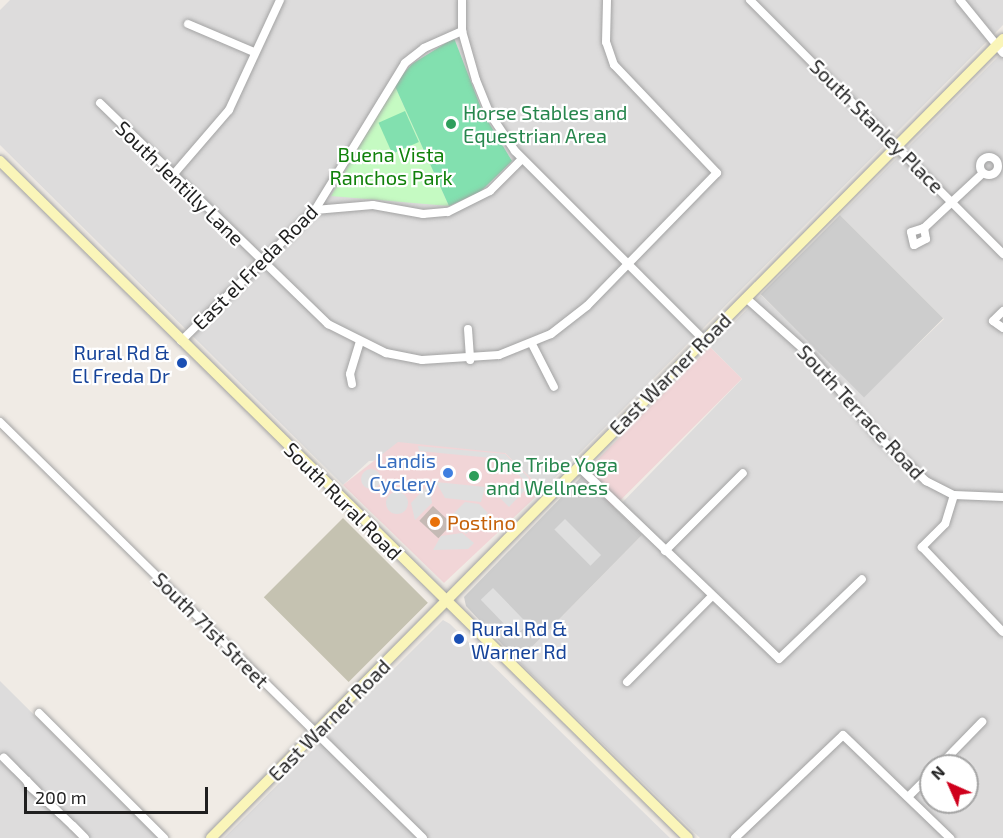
<!DOCTYPE html>
<style>
body{margin:0}
#map{position:relative;width:1003px;height:838px;overflow:hidden;background:#f0ebe5;font-family:"Exo 2",sans-serif}
div>[style]{position:absolute}
[style*='--x']{left:calc(var(--x)*1px);top:calc(var(--y)*1px);width:calc(var(--w)*1px);rotate:calc(var(--a)*1deg)}
.residential>*{inset:0;background:#dddcdc}
.commercial>*{inset:0;background:#f1d5d7;transform-origin:0 0}
.religious>*{inset:0;background:#cdcdcd;transform-origin:0 0}
.construction>*{inset:0;background:#c5c2b1;transform-origin:0 0}
.park>*{inset:0;background:#c5fac2}
.pitch>*{inset:0;background:#82e0af;transform-origin:0 0}
.parking>*{inset:0;background:#dfdfdf;transform-origin:0 0}
.round{border-radius:50%}
.building>*{inset:0;background:#c5bab5;transform-origin:0 0}
.roads{filter:drop-shadow(0 0 2px #a3a3a3) drop-shadow(0 0 2px #a3a3a3)}
.minor>*{height:8px;margin:-4px;padding:0 4px;transform-origin:4px;border-radius:4px;background:#fff}
.minor>.ring{margin:-4px;padding:0;box-sizing:content-box;background:none;border:8px solid #fff;border-radius:50%}
.secondary>*{height:10px;margin:-5px;padding:0 5px;transform-origin:5px;border-radius:5px;background:#faf5b9}
.dots>*{width:16px;height:16px;translate:-50% -50%;box-sizing:border-box;border:3px solid #fff;border-radius:50%}
span{translate:-50% -50%;white-space:nowrap;text-align:center;line-height:1.15;-webkit-text-stroke:4.5px #fff;paint-order:stroke}
.leisure-label{font-size:20px;color:#27864d}
.left{translate:0 -50%;text-align:left}
.street-label{font-size:20px;color:#1f1f1f}
.park-label{font-size:20px;color:#10810a}
.transit-label{font-size:20px;color:#164399}
.right{translate:-100% -50%;text-align:right}
.shop-label{font-size:20px;color:#366cbe}
.food-label{font-size:20px;color:#c56008}
.north{position:absolute;left:919px;top:754px;width:60px;height:60px;box-sizing:border-box;background:#fff;border:2px solid #a5a5a5;border-radius:50%;rotate:315deg;font-size:16px;font-weight:700;line-height:24px;text-align:center;color:#1f1f1f}
.north::after{content:'';display:block;margin:auto;width:21px;height:27px;background:#cf001c;clip-path:polygon(50% 0,100% 100%,50% 72%,0 100%)}
.scale{position:absolute;left:24px;top:787px;width:184px;height:27px;box-sizing:border-box;border:3px solid #1f1f1f;border-top:0;padding-left:8px;font-size:18px;line-height:21px;white-space:nowrap;color:#1f1f1f;-webkit-text-stroke:4px #fff;paint-order:stroke}
</style>
<div id="map">
<div class="residential">
<div style="clip-path:polygon(10px 0,1003px 0,1003px 25px,543px 490px,505px 453px,369px 461px,343px 485px,0 145px,0 10px)"></div>
<div style="clip-path:polygon(evenodd,1003px 52px,1003px 838px,700px 838px,518px 661px,642px 535px,616px 509px,742px 379px,710px 347px,761px 295px,864px 396px,944px 319px,840px 215px,1003px 52px,931px 766px,967px 766px,967px 802px,931px 802px,931px 766px)"></div>
<div style="clip-path:polygon(443px 620px,450px 624px,670px 838px,224px 838px)"></div>
<div style="clip-path:polygon(0 681px,158px 838px,0 838px)"></div>
</div>
<div class="commercial">
<div style="left:710px;top:347px;width:45px;height:182px;rotate:45deg"></div>
<div style="clip-path:polygon(398px 442px,505px 453px,543px 490px,444px 583px,343px 485px)"></div>
</div>
<div class="religious">
<div style="left:840px;top:215px;width:146px;height:112px;rotate:45deg"></div>
<div style="clip-path:polygon(582px 476px,642px 535px,518px 661px,466px 606px,464px 597px)"></div>
</div>
<div class="construction">
<div style="left:343px;top:518px;width:120px;height:112px;rotate:45deg"></div>
</div>
<div class="park">
<div style="clip-path:polygon(394px 84px,449px 206px,331px 196px)"></div>
</div>
<div class="pitch">
<div style="clip-path:polygon(454px 38px,483px 113px,512px 161px,480px 192px,449px 206px,394px 84px,412px 64px)"></div>
<div style="left:405px;top:111px;width:34px;height:29px;rotate:66deg"></div>
</div>
<div class="parking">
<div style="clip-path:polygon(418px 446px,505px 454px,529px 478px,526px 482px,502px 459px,419px 451px)"></div>
<div class="round" style="left:361px;top:469px;width:20px;height:20px"></div>
<div style="clip-path:polygon(436px 482px,485px 487px,481px 502px,445px 498px)"></div>
<div style="clip-path:polygon(512px 482px,525px 490px,509px 507px,498px 496px)"></div>
<div style="clip-path:polygon(429px 484px,432px 503px,415px 520px,411px 503px)"></div>
<div class="round" style="left:386px;top:492px;width:22px;height:22px"></div>
<div style="clip-path:polygon(465px 502px,479px 504px,488px 513px,466px 534px,450px 517px)"></div>
<div style="left:565px;top:519px;width:51px;height:15px;rotate:45deg"></div>
<div style="clip-path:polygon(462px 533px,474px 543px,468px 549px,433px 550px,441px 536px)"></div>
<div style="left:493px;top:588px;width:50px;height:17px;rotate:46deg"></div>
</div>
<div class="building">
<div style="left:433px;top:506px;width:26px;height:20px;rotate:43deg"></div>
</div>
<div class="roads">
<div class="minor">
<div style="--x:462;--y:0;--w:31;--a:90"></div>
<div style="--x:462;--y:31;--w:51;--a:74.1"></div>
<div style="--x:476;--y:80;--w:37;--a:68"></div>
<div style="--x:490;--y:114;--w:45;--a:56"></div>
<div style="--x:515;--y:151;--w:267;--a:45"></div>
<div style="--x:750;--y:0;--w:359;--a:45.1"></div>
<div style="--x:960;--y:0;--w:68;--a:50.9"></div>
<div style="--x:188;--y:24;--w:72;--a:23"></div>
<div style="--x:100;--y:103;--w:318;--a:44.1"></div>
<div style="--x:328;--y:324;--w:65;--a:26.6"></div>
<div style="--x:386;--y:353;--w:37;--a:11"></div>
<div style="--x:422;--y:360;--w:77;--a:-3.7"></div>
<div style="--x:499;--y:355;--w:56;--a:-22"></div>
<div style="--x:551;--y:334;--w:46;--a:-37.9"></div>
<div style="--x:587;--y:306;--w:186;--a:-45.7"></div>
<div style="--x:717;--y:173;--w:149;--a:-133.6"></div>
<div style="--x:614;--y:65;--w:24;--a:-109"></div>
<div style="--x:606;--y:42;--w:42;--a:-88.6"></div>
<div class="ring" style="left:980px;top:157px;width:10px;height:10px"></div>
<div style="--x:173;--y:175;--w:86;--a:-49.3"></div>
<div style="--x:229;--y:110;--w:121;--a:-65.1"></div>
<div style="--x:315;--y:210;--w:58;--a:-4.9"></div>
<div style="--x:373;--y:205;--w:51;--a:10.2"></div>
<div style="--x:423;--y:214;--w:25;--a:-5"></div>
<div style="--x:448;--y:212;--w:47;--a:-26.6"></div>
<div style="--x:490;--y:191;--w:45;--a:-45"></div>
<div style="--x:924;--y:228;--w:11;--a:80"></div>
<div style="--x:926;--y:239;--w:13;--a:153"></div>
<div style="--x:914;--y:245;--w:13;--a:-103"></div>
<div style="--x:911;--y:232;--w:14;--a:-17"></div>
<div style="--x:924;--y:228;--w:79;--a:-43"></div>
<div style="--x:746;--y:298;--w:86;--a:41.7"></div>
<div style="--x:810;--y:355;--w:106;--a:50"></div>
<div style="--x:878;--y:436;--w:66;--a:43.2"></div>
<div style="--x:926;--y:481;--w:31;--a:27"></div>
<div style="--x:954;--y:495;--w:49;--a:2.3"></div>
<div style="--x:1003;--y:311;--w:14;--a:135"></div>
<div style="--x:993;--y:321;--w:12;--a:35"></div>
<div style="--x:468;--y:329;--w:31;--a:86"></div>
<div style="--x:181;--y:341;--w:187;--a:-44.4"></div>
<div style="--x:315;--y:210;--w:172;--a:-58.5"></div>
<div style="--x:405;--y:63;--w:24;--a:-38"></div>
<div style="--x:424;--y:48;--w:42;--a:-24.1"></div>
<div style="--x:532;--y:344;--w:48;--a:62.9"></div>
<div style="--x:352;--y:384;--w:10;--a:-101"></div>
<div style="--x:350;--y:374;--w:34;--a:-73"></div>
<div style="--x:0;--y:422;--w:593;--a:44.52"></div>
<div style="--x:579;--y:467;--w:277;--a:43.8"></div>
<div style="--x:779;--y:659;--w:115;--a:-43.9"></div>
<div style="--x:954;--y:495;--w:30;--a:107"></div>
<div style="--x:945;--y:524;--w:33;--a:135"></div>
<div style="--x:922;--y:547;--w:117;--a:46.4"></div>
<div style="--x:665;--y:551;--w:110;--a:-45"></div>
<div style="--x:627;--y:682;--w:121;--a:-45.3"></div>
<div style="--x:39;--y:713;--w:177;--a:45"></div>
<div style="--x:939;--y:766;--w:62;--a:-45.7"></div>
<div style="--x:15;--y:769;--w:16;--a:-135"></div>
<div style="--x:4;--y:758;--w:33;--a:45"></div>
<div style="--x:38;--y:792;--w:16;--a:-135"></div>
<div style="--x:27;--y:781;--w:5;--a:68"></div>
<div style="--x:29;--y:786;--w:28;--a:41"></div>
<div style="--x:908;--y:797;--w:33;--a:-45"></div>
<div style="--x:60;--y:814;--w:14;--a:-135"></div>
<div style="--x:50;--y:804;--w:32;--a:44"></div>
<div style="--x:84;--y:837;--w:16;--a:-135"></div>
<div style="--x:73;--y:826;--w:17;--a:45"></div>
<div style="--x:735;--y:838;--w:149;--a:-43.6"></div>
<div style="--x:843;--y:735;--w:149;--a:43.9"></div>
</div>
<div class="secondary">
<div style="--x:0;--y:161;--w:965;--a:44.54"></div>
<div style="--x:211;--y:838;--w:1125;--a:-45.25"></div>
</div>
</div>
<div class="dots">
<div style="left:451px;top:124px;background:#2e9e5b"></div>
<div style="left:182px;top:363px;background:#1a4fb4"></div>
<div style="left:448px;top:473px;background:#3f7fe0"></div>
<div style="left:474px;top:476px;background:#2e9e5b"></div>
<div style="left:435px;top:522px;background:#e8710a"></div>
<div style="left:459px;top:639px;background:#1a4fb4"></div>
</div>
<div class="leisure-label">
<span class="left" style="left:463px;top:124px">Horse Stables and<br>Equestrian Area</span>
<span class="left" style="left:486px;top:476px">One Tribe Yoga<br>and Wellness</span>
</div>
<div class="street-label">
<span style="left:877px;top:126px;rotate:45deg">South Stanley Place</span>
<span style="left:180px;top:183px;rotate:44deg">South Jentilly Lane</span>
<span style="left:255px;top:267px;rotate:-45deg">East el Freda Road</span>
<span style="left:670px;top:374px;rotate:-45deg">East Warner Road</span>
<span style="left:861px;top:412px;rotate:47deg">South Terrace Road</span>
<span style="left:343px;top:501px;rotate:45deg">South Rural Road</span>
<span style="left:211px;top:630px;rotate:45deg">South 71st Street</span>
<span style="left:329px;top:720px;rotate:-45deg">East Warner Road</span>
</div>
<div class="park-label">
<span style="left:391px;top:166px">Buena Vista<br>Ranchos Park</span>
</div>
<div class="transit-label">
<span class="right" style="left:170px;top:364px">Rural Rd &amp;<br>El Freda Dr</span>
<span class="left" style="left:471px;top:640px">Rural Rd &amp;<br>Warner Rd</span>
</div>
<div class="shop-label">
<span class="right" style="left:436px;top:472px">Landis<br>Cyclery</span>
</div>
<div class="food-label">
<span class="left" style="left:447px;top:522px">Postino</span>
</div>
<div class="north">N</div>
<div class="scale">200 m</div>
</div>
